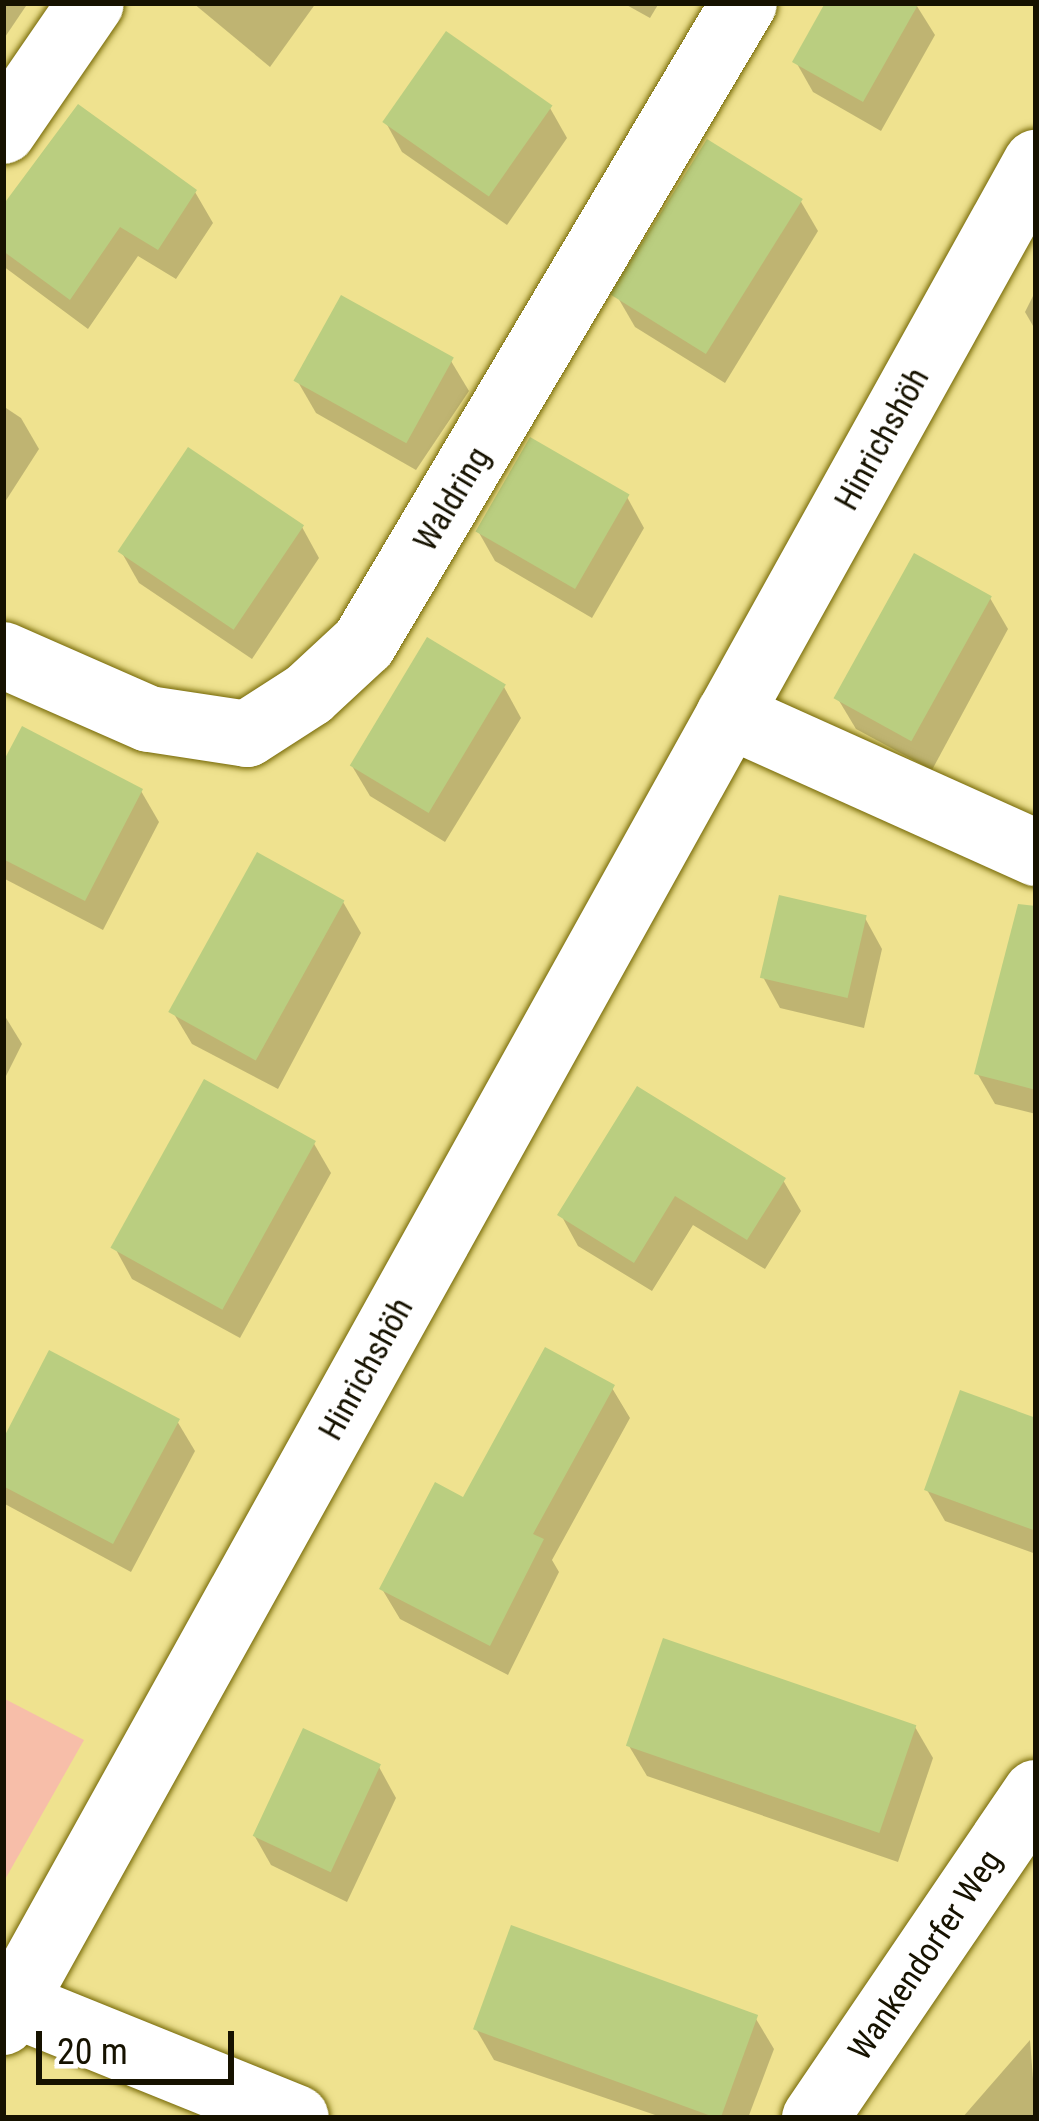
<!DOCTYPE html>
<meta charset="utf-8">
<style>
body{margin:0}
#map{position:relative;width:1039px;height:2121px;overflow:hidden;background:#efe28f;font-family:"Roboto Condensed",sans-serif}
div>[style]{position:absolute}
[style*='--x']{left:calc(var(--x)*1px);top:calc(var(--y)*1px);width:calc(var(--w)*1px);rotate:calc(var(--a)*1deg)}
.green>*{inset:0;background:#f7bea9}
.shadow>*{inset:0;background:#0003}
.building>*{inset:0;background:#bace80;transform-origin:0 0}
.roads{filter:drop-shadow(0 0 3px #726502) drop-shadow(0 0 3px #726502)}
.street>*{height:66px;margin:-33px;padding:0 33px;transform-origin:33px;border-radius:33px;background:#fff}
span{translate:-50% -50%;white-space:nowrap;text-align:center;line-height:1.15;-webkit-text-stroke:9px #fff;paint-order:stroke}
.street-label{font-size:33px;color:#161200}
.frame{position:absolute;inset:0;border:6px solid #161200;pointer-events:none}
.scale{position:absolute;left:36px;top:2031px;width:198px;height:54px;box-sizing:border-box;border:6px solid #161200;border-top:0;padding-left:15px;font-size:36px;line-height:42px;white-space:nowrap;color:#161200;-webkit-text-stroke:9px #fff;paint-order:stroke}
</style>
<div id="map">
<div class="green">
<div style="clip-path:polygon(3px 1698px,84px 1740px,3px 1883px)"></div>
</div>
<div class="shadow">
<div style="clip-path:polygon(3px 3px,28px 3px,3px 40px)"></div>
<div style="clip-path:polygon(193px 3px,316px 3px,270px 67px)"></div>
<div style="clip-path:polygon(623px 3px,659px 3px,650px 18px)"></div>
<div style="clip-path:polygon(829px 3px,915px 3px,935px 35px,881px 131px,813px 92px,796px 62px)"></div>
<div style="clip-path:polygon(550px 108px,567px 138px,507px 225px,402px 152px,385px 121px)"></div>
<div style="clip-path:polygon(195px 192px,213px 223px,176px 279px,138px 256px,88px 329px,3px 266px,3px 210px)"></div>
<div style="clip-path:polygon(800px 200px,818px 231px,725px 383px,635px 327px,617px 296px)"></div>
<div style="clip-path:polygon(1036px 290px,1036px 331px,1025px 312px)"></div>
<div style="clip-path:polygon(451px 361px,469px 391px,416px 470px,316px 413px,298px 382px)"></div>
<div style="clip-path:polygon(3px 406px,21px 418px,39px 449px,3px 505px)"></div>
<div style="clip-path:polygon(627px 497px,644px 528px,592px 618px,495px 561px,478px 531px)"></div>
<div style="clip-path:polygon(302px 527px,319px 558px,252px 659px,139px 583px,122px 553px)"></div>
<div style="clip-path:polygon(990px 598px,1008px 629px,932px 770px,856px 729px,838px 699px)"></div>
<div style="clip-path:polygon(504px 687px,521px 718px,445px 842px,370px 796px,352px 766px)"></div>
<div style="clip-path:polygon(3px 769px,141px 791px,159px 822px,103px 930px,3px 878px)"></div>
<div style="clip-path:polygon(343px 902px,361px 933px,278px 1089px,192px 1044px,174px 1014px)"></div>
<div style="clip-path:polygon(865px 918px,882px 949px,864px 1028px,780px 1008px,763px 977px)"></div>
<div style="clip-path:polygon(1036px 996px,1036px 1114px,995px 1104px,977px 1073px)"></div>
<div style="clip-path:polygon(3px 1013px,22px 1044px,3px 1082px)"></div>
<div style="clip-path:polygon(638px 1090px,783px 1180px,801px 1211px,765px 1269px,693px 1225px,652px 1291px,578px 1246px,561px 1215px)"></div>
<div style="clip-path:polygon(313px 1142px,331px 1173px,240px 1338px,132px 1279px,115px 1248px)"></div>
<div style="clip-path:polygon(612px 1388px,630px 1418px,552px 1560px,559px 1572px,508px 1675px,400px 1619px,382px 1589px,464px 1501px)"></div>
<div style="clip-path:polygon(177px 1421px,195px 1451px,131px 1572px,3px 1503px,3px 1446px)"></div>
<div style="clip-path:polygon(1036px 1421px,1036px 1554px,945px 1521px,927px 1490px)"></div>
<div style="clip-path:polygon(915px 1727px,933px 1758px,898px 1862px,647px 1776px,629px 1746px)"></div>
<div style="clip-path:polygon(379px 1767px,396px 1798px,347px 1902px,271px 1865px,254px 1835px)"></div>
<div style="clip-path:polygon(756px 2019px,774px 2049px,748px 2118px,664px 2118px,494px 2060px,476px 2029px)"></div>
<div style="clip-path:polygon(1030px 2040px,1036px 2118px,962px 2118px)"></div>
</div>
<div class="building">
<div style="clip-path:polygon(825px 3px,919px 3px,863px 102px,792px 62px)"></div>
<div style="left:446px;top:31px;width:130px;height:111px;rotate:35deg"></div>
<div style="clip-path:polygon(78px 104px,197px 190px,158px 250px,120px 227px,70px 300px,3px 251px,3px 205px)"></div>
<div style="left:707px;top:139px;width:113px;height:183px;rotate:32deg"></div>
<div style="left:341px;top:295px;width:129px;height:98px;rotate:29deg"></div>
<div style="left:530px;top:437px;width:115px;height:109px;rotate:30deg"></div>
<div style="left:188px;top:447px;width:140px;height:126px;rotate:34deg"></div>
<div style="left:914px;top:553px;width:89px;height:166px;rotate:29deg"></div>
<div style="left:427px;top:637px;width:92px;height:150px;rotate:31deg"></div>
<div style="clip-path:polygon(22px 726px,143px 789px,85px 901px,3px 859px,3px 762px)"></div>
<div style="left:257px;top:852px;width:100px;height:183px;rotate:29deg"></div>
<div style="left:779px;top:895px;width:90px;height:85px;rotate:13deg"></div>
<div style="clip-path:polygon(1018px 904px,1036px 906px,1036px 1090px,974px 1074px)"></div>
<div style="left:204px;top:1079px;width:128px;height:193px;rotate:29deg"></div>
<div style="clip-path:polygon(637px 1086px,786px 1178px,747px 1240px,675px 1196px,634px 1263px,557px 1215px)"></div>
<div style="clip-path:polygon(545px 1347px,615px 1385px,533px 1534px,544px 1539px,490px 1646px,379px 1589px,435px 1482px,463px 1497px)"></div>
<div style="clip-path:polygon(49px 1350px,180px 1419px,113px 1544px,3px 1486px,3px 1439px)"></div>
<div style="clip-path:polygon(960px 1390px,1036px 1418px,1036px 1531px,924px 1490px)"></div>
<div style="left:663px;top:1638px;width:268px;height:114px;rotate:19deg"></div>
<div style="left:303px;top:1728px;width:86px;height:119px;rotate:25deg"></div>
<div style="left:511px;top:1925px;width:263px;height:111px;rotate:20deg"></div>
</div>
<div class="roads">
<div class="street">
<div style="--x:3;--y:131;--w:155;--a:-55.5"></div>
<div style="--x:3;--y:655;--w:159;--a:23.7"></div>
<div style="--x:149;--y:719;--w:99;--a:8.7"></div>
<div style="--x:247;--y:734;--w:74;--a:-32.8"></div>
<div style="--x:309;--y:694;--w:75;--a:-42.8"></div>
<div style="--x:364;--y:643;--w:744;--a:-59.3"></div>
<div style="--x:729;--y:715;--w:337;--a:24.2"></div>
<div style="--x:14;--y:2004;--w:304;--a:22"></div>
<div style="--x:3;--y:2022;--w:2127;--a:-60.94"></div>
<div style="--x:815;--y:2118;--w:393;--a:-55.8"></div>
</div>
</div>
<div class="street-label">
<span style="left:882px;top:439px;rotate:-61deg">Hinrichshöh</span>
<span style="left:452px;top:499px;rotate:-59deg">Waldring</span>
<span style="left:366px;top:1369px;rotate:-61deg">Hinrichshöh</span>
<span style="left:925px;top:1955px;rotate:-56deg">Wankendorfer Weg</span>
</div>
<div class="frame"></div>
<div class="scale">20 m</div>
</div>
